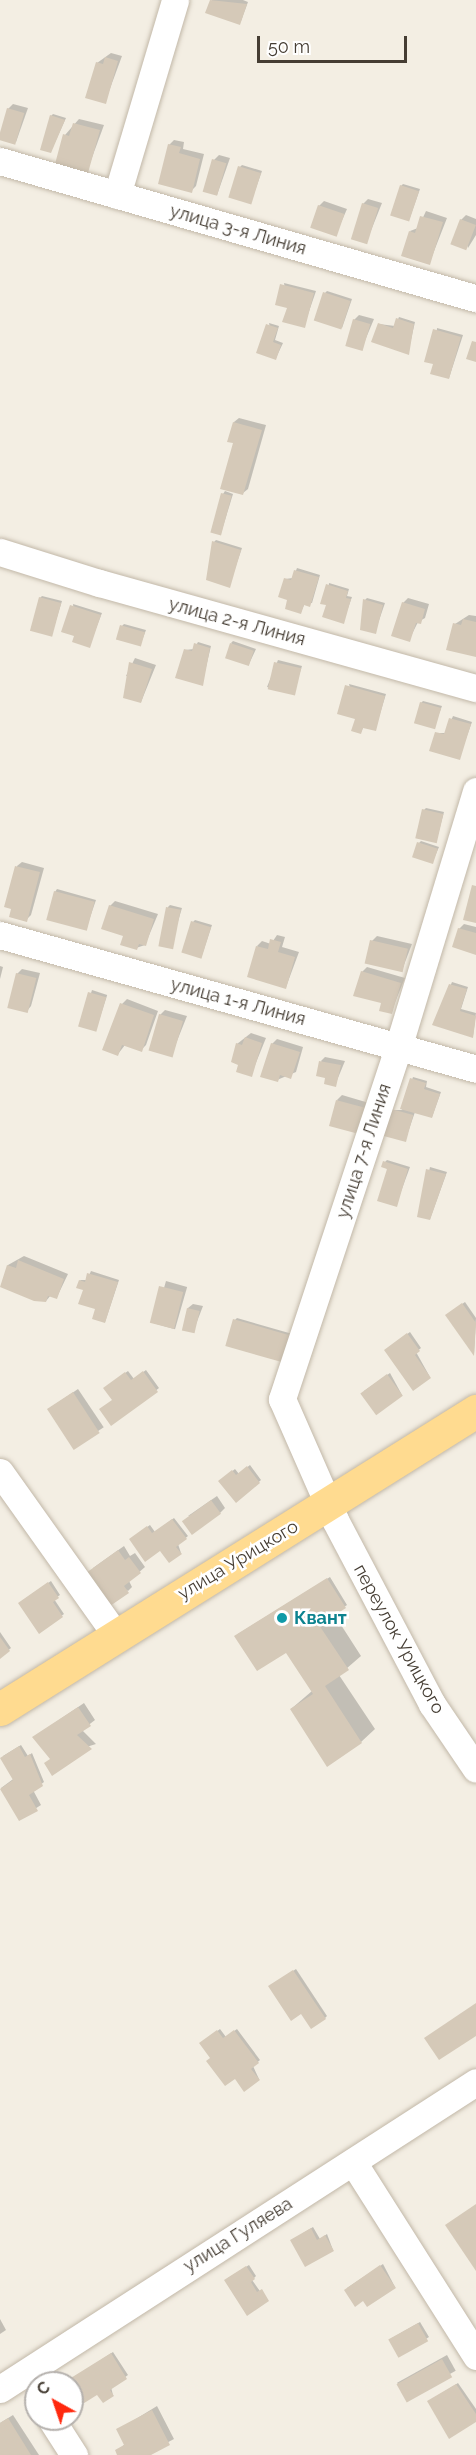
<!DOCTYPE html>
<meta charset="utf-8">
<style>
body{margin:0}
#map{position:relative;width:476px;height:2455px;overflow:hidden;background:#f3eee3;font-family:Raleway,sans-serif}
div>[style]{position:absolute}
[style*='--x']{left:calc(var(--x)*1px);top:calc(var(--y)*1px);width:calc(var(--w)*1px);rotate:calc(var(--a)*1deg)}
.shadow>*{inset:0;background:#0003;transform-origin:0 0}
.building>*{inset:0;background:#d5c9b8;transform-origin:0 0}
.roads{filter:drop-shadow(0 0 2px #c2b8a8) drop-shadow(0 0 2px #c2b8a8)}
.minor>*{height:27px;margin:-13.5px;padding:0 13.5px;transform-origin:13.5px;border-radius:13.5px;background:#fff}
.major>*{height:33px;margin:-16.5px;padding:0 16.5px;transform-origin:16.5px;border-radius:16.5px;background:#ffdb90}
.dots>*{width:16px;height:16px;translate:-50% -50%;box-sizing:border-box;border:3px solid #fff;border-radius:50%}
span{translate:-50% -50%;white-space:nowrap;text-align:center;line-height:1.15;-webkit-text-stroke:5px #fff;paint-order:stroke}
.street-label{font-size:18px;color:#453d33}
.culture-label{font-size:18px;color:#0d838f;font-weight:700}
.left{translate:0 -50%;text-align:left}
.north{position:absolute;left:24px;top:2371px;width:60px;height:60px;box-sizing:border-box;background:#fff;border:2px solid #b5b1ad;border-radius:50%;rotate:320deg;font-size:16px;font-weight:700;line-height:24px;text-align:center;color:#453d33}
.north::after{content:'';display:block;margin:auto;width:21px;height:27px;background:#ff290e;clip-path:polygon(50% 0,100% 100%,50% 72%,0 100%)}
.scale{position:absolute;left:257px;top:36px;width:150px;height:27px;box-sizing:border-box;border:3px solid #453d33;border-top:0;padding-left:8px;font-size:18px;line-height:21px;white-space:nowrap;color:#453d33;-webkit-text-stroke:4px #fff;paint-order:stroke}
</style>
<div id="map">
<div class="shadow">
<div style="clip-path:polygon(212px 0,243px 0,248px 2px,241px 21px,207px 12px)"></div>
<div style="clip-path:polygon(111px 53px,122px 56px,105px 102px,97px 63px)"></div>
<div style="clip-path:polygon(13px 104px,28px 108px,16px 142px,8px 109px)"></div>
<div style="clip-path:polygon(53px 114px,66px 118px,51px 151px,51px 116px)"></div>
<div style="clip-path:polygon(79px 119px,104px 125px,87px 171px,65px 135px)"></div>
<div style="clip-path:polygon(174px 140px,184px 142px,183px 149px,204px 154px,196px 186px,191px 191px,169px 145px)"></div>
<div style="clip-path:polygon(219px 155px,230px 158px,217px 195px,214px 160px)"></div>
<div style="clip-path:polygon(242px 165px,262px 171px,251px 202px,240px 167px)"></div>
<div style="clip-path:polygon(403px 184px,420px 189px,409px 220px,401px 186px)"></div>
<div style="clip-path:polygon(368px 199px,382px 203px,366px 243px,363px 204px)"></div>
<div style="clip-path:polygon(324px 201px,347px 209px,336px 234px,319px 206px)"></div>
<div style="clip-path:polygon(426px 211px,447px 218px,429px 264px,410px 231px,418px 228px)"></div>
<div style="clip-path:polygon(466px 215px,476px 219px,476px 235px,468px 248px,461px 220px)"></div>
<div style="clip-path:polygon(284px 283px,316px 291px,304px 326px,288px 307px)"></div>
<div style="clip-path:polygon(327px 291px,352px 299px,342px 328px,325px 293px)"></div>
<div style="clip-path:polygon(359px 315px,374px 319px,361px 350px,354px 320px)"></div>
<div style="clip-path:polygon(399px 317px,415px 322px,408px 353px,379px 324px,395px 326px)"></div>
<div style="clip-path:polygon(269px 323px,279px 326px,275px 340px,283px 343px,276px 358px)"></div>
<div style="clip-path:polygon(437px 328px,463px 335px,449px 378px,434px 363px)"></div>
<div style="clip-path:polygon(239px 418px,266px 425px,248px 489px,243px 493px,234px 422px)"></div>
<div style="clip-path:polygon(225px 491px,233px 494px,221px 533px,223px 494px)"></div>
<div style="clip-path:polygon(216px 540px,242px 548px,229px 586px,214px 542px)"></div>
<div style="clip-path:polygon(297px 568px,320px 575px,312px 603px,305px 603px,301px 612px,289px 599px,285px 579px,293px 578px)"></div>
<div style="clip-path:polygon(329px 583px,349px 589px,347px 596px,352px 597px,343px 622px,327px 604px)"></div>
<div style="clip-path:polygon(42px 596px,62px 601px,51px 636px,40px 598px)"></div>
<div style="clip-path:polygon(367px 598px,385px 603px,375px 632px,365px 600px)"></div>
<div style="clip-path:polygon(408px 598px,429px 604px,425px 618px,418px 622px,409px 640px,403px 603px)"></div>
<div style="clip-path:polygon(73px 604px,102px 613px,89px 646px,76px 635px)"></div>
<div style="clip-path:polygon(469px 615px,476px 616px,476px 656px,455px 624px)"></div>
<div style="clip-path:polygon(124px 624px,146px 630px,141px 643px,122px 626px)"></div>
<div style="clip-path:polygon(233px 641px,256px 649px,249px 664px,231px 643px)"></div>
<div style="clip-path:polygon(198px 642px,211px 646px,202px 684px,185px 650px,194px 649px)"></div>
<div style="clip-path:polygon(135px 658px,156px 665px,141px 702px,131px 677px,126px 676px)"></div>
<div style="clip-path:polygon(278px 660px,302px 666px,293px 694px,267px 687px)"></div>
<div style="clip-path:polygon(349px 684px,386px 694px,375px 730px,364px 726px,361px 732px)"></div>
<div style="clip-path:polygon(423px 701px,442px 706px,434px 727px,421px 703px)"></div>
<div style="clip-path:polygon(453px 716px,472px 722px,459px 758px,436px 733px,446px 733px)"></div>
<div style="clip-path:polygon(426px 808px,444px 812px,436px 842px,424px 810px)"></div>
<div style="clip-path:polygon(421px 841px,439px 847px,432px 863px,419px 843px)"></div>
<div style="clip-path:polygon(22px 862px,44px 868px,31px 915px,26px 920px,17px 866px)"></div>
<div style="clip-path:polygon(57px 889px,96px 900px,86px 929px,55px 892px)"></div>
<div style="clip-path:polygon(115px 901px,158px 914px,145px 945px,136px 948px,125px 935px,110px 906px)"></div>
<div style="clip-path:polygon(170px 905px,182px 908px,170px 948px,168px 907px)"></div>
<div style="clip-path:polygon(195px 920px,212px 925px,201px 958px,193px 922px)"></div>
<div style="clip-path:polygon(464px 924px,476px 927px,476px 953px,459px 929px)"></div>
<div style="clip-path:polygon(277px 935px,285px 937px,282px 947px,299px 952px,286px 987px,257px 946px,262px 941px,271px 944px)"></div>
<div style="clip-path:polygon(377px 936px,412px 944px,402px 970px,372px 941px)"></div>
<div style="clip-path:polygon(0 966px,3px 967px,0 979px)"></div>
<div style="clip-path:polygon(367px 967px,405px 978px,391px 1012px,362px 972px)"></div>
<div style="clip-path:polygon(22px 969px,40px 973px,31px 1006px,27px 1011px,17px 974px)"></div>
<div style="clip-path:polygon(452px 982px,468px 987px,461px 1009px,476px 1013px,473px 1036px,434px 1024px)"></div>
<div style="left:92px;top:990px;width:16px;height:37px;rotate:18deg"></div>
<div style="clip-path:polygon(127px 999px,158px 1011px,146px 1045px,141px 1050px,125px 1045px,118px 1054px,122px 1004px)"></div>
<div style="clip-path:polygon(165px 1010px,187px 1016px,171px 1056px,160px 1015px)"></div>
<div style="clip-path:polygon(251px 1033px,266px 1038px,251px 1075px,237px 1044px)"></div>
<div style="clip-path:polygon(277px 1039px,303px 1047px,296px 1072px,277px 1080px,272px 1044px)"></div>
<div style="clip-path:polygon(325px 1057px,345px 1061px,335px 1085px,321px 1061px)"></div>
<div style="clip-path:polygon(413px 1077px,427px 1081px,426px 1087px,441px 1092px,432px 1117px,415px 1112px,405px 1141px,393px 1110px,402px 1110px)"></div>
<div style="clip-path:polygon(342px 1095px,369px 1103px,355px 1133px,337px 1100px)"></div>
<div style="clip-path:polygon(387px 1160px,410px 1167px,396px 1205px,385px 1162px)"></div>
<div style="clip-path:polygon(430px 1167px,447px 1172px,430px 1219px,419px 1216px)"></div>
<div style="clip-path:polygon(24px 1256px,68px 1274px,57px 1297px,51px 1295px,46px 1301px,1px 1286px,8px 1265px)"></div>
<div style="clip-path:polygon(91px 1271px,119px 1280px,105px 1322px,80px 1280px,87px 1280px)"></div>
<div style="left:166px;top:1281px;width:22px;height:44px;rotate:16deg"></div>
<div style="clip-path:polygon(465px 1302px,476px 1318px,474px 1354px,449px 1313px)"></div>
<div style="clip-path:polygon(193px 1304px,203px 1306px,193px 1332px,188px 1308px)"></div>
<div style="clip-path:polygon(237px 1318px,296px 1335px,287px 1362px,235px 1320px)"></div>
<div style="clip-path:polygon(410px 1332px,421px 1348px,416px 1352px,430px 1377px,388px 1348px)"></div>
<div style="clip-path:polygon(146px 1370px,159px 1388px,112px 1424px,114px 1400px,107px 1386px,128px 1371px,134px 1379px)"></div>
<div style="clip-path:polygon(390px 1373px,402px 1395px,364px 1391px)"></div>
<div style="left:78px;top:1389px;width:46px;height:36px;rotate:56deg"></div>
<div style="clip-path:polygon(250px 1465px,261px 1480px,237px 1501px,220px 1481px,235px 1469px,239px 1474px)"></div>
<div style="clip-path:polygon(217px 1496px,225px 1508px,220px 1513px,188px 1516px)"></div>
<div style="clip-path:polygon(174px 1518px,188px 1536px,178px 1544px,181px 1553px,133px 1537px,150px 1525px,155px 1532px)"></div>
<div style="clip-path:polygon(124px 1546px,130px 1556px,135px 1553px,145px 1567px,129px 1581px,132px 1587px,128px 1591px,93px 1568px)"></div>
<div style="clip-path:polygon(330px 1577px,347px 1605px,334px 1614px,361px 1656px,339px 1675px,375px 1729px,361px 1742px,291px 1709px,312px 1691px,286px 1650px,238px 1634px)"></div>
<div style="clip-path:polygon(51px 1581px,60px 1595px,54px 1599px,64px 1614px,39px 1632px,22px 1601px)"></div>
<div style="clip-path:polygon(0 1632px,11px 1648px,0 1657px)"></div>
<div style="clip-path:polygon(84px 1703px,95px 1720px,82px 1730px,96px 1744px,51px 1758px,34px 1737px)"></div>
<div style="clip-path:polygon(21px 1745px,28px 1756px,32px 1753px,44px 1782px,33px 1790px,41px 1805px,19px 1819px,1px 1788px,16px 1777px,3px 1756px)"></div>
<div style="clip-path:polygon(296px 1969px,327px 2016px,325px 2018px,302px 2012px,272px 1985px)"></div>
<div style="clip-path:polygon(220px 2029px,226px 2037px,237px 2029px,260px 2060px,253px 2066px,259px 2079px,235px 2077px,212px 2058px,203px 2042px)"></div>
<div style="clip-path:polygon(313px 2227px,320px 2239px,327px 2234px,333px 2250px,292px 2240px)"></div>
<div style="clip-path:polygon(383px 2264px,395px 2287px,364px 2299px,347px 2288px)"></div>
<div style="clip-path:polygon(249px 2265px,256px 2276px,252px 2280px,267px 2301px,228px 2278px)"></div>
<div style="clip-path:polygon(0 2319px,6px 2330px,0 2334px)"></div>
<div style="clip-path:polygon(420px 2322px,429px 2337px,399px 2356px,392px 2338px)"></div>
<div style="clip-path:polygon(113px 2352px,128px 2375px,111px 2387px,113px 2395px,72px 2388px,70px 2380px)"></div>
<div style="left:447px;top:2355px;width:18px;height:57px;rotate:61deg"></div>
<div style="clip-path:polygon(458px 2383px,476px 2409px,476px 2420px,431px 2400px)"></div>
<div style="clip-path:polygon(157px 2406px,174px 2439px,144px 2455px,119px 2455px,117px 2451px,125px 2444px,118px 2430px)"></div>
<div style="clip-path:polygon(13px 2415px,39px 2455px,0 2455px,0 2423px)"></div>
</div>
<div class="building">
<div style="clip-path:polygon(210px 0,247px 4px,240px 25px,205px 13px)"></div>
<div style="clip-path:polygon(105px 57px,118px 61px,106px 104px,85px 98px,96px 62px,103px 64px)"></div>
<div style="left:7px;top:108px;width:18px;height:33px;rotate:16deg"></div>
<div style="clip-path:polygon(50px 115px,65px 120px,51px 153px,40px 150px)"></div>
<div style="clip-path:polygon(73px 123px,100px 130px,88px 173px,55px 164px,63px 134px,69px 136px)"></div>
<div style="clip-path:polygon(168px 144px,181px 147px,179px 153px,200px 159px,192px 193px,158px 184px)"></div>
<div style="left:212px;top:159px;width:15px;height:34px;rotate:16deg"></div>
<div style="left:238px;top:166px;width:24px;height:33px;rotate:17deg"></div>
<div style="left:400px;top:185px;width:20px;height:32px;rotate:18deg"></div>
<div style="left:362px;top:203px;width:17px;height:38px;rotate:17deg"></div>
<div style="left:318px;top:205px;width:28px;height:24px;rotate:19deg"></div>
<div style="clip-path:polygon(420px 216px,443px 222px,430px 265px,401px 256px,409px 231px,415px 233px)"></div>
<div style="left:460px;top:219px;width:17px;height:27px;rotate:21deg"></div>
<div style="clip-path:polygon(280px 284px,314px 293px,305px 328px,282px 322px,287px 308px,275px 305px)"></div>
<div style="left:323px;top:292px;width:29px;height:30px;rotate:18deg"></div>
<div style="clip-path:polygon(396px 318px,414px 324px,409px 355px,371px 342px,378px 323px,393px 328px)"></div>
<div style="left:353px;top:319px;width:18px;height:28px;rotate:16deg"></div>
<div style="clip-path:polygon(266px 324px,278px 328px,273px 342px,281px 345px,276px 360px,256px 353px)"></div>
<div style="clip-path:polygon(433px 329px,461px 337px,449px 379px,430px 374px,433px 364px,424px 362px)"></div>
<div style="clip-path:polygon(472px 341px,476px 342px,476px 362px,466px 359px)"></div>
<div style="clip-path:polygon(233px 422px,262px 430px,243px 495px,220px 489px,233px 443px,227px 442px)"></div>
<div style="left:221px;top:493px;width:11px;height:41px;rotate:15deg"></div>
<div style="clip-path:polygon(212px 541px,241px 550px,230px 588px,206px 580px)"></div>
<div style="clip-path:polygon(294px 570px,319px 577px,310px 607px,304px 605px,301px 614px,285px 609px,287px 600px,278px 597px,284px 578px,291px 580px)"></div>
<div style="clip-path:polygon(326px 584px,348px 591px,346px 598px,351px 599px,344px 624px,322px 617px,326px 605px,320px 604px)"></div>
<div style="left:39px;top:597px;width:23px;height:35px;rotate:15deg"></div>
<div style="clip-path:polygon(363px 599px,383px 605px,376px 634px,360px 630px)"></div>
<div style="clip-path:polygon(402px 602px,425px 609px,421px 624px,416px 623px,410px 642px,391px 636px)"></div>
<div style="clip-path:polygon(70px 605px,101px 615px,90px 648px,72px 642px,74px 636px,61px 632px)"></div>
<div style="clip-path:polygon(463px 619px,476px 622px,476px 657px,446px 650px,453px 623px,461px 625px)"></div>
<div style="left:120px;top:625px;width:26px;height:15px;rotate:16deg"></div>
<div style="clip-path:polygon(194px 643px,210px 648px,203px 686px,175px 678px,184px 649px,192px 651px)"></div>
<div style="left:230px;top:643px;width:25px;height:16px;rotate:18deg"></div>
<div style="clip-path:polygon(129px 662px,152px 669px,141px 703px,123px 698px)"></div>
<div style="left:274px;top:662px;width:28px;height:28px;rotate:13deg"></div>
<div style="clip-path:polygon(345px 685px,385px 696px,376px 731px,363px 728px,361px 734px,351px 731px,355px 719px,337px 714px)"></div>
<div style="left:420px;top:702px;width:22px;height:22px;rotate:16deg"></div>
<div style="clip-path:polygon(449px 718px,471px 724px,460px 760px,429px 751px,435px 732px,444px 734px)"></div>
<div style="left:422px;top:809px;width:22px;height:30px;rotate:13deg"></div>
<div style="left:417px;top:842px;width:22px;height:16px;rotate:18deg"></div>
<div style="clip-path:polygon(15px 866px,40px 872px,27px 922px,9px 917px,11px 909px,4px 907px)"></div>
<div style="clip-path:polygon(472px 885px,476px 886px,476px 923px,463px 920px)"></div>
<div style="left:54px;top:891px;width:42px;height:30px;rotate:15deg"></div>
<div style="clip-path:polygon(109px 905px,154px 919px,146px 946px,139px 944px,137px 950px,120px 945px,123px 936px,101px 929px)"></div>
<div style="left:166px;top:907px;width:15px;height:40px;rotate:11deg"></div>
<div style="left:191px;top:921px;width:21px;height:33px;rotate:17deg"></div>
<div style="clip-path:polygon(458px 928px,476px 933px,476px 955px,452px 947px)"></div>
<div style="clip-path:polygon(270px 939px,281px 942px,278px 952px,295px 957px,286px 989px,247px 977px,256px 946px,268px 949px)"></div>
<div style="left:370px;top:940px;width:39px;height:24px;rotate:13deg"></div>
<div style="clip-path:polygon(361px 971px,401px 983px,392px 1014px,379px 1011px,381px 1003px,353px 996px)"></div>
<div style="left:16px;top:973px;width:21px;height:36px;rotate:14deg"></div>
<div style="clip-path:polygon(449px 984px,467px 989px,460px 1011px,476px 1016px,473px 1038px,432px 1025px)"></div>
<div style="left:88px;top:992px;width:19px;height:36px;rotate:16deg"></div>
<div style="clip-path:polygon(120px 1003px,154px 1015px,142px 1052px,122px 1045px,118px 1056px,102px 1050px)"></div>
<div style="left:159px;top:1014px;width:25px;height:38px;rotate:16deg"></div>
<div style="clip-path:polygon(245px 1037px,262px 1043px,252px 1077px,236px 1072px,238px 1065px,231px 1062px,236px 1043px,242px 1045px)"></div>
<div style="clip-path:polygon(271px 1043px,300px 1052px,291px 1079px,280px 1075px,278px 1082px,260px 1077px)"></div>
<div style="clip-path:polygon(319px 1061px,341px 1065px,336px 1087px,324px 1084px,325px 1078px,316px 1076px)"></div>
<div style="clip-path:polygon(410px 1078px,426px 1083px,424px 1089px,440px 1094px,432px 1118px,400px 1109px)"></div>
<div style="left:336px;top:1100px;width:30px;height:27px;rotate:15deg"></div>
<div style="left:391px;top:1109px;width:23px;height:28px;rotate:15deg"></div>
<div style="clip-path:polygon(383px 1161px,408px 1169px,397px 1207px,377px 1201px,387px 1169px,381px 1167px)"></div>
<div style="clip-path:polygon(426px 1169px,446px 1174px,430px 1220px,417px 1217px)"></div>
<div style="clip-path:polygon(18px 1260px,64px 1279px,57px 1299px,48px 1296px,46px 1302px,34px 1301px,0 1287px,7px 1265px,16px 1268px)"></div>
<div style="clip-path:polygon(87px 1273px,118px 1282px,105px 1323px,92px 1319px,95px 1309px,78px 1304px,83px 1290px,76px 1288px,79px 1280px,85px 1282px)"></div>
<div style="left:159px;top:1286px;width:25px;height:38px;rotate:14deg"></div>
<div style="clip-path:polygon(462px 1303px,476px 1323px,474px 1356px,445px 1315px)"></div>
<div style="left:187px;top:1308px;width:13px;height:23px;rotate:13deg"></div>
<div style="left:233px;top:1319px;width:65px;height:28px;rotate:16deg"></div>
<div style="clip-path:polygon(407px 1333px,420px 1351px,415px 1355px,431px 1378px,413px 1391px,384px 1350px)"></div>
<div style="clip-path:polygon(143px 1371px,158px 1392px,111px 1426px,99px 1409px,112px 1400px,103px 1388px,125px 1372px,131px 1380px)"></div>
<div style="left:387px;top:1374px;width:27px;height:33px;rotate:54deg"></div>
<div style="left:73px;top:1392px;width:49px;height:31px;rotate:57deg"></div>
<div style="clip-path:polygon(247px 1466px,260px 1483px,236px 1503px,218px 1481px,232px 1470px,236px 1475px)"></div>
<div style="left:211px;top:1500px;width:17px;height:36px;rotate:54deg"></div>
<div style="clip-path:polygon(172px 1519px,187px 1539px,176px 1547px,182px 1554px,169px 1563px,160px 1551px,145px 1562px,129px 1539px,147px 1526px,152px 1533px)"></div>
<div style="clip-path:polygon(118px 1550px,125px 1560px,129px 1557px,141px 1573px,124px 1586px,129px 1593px,110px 1606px,86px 1573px)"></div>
<div style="clip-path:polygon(327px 1578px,346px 1608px,319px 1625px,349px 1670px,325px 1686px,362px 1743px,327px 1767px,290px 1709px,313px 1694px,286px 1653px,257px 1671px,234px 1636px)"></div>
<div style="clip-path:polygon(48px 1582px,59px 1598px,53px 1602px,63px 1617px,39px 1634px,18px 1603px)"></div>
<div style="clip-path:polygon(0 1637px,10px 1651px,0 1659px)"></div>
<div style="clip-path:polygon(78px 1707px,91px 1726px,77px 1735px,92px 1749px,52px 1776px,44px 1763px,50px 1759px,32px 1737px)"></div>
<div style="clip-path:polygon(19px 1746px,25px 1757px,30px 1754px,43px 1786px,29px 1795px,38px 1811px,19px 1821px,0 1789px,13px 1780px,0 1758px)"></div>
<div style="clip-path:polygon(293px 1970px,326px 2019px,311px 2029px,301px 2014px,291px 2021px,268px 1986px)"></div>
<div style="clip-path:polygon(476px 2003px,476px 2036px,439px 2060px,424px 2038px)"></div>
<div style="clip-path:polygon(217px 2030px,223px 2038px,234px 2030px,259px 2063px,251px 2069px,260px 2080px,244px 2092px,235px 2079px,225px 2086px,206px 2061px,210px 2058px,199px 2043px)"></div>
<div style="clip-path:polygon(476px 2204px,476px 2271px,445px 2225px)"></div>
<div style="clip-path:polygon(311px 2228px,317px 2240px,325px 2235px,334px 2251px,305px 2267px,290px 2240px)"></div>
<div style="clip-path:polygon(380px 2265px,396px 2288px,367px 2307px,363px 2301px,355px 2307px,344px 2290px)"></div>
<div style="clip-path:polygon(246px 2266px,255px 2279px,251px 2282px,257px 2292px,262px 2289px,269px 2301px,247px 2316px,224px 2280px)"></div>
<div style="left:418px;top:2323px;width:21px;height:34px;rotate:61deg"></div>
<div style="clip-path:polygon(111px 2353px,127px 2379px,110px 2390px,114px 2396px,103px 2403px,97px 2395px,81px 2405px,72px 2391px,72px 2383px,66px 2381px)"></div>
<div style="left:442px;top:2359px;width:21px;height:52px;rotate:61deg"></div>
<div style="clip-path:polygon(456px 2384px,476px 2414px,476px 2422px,449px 2439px,427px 2401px)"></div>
<div style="clip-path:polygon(152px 2410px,170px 2445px,151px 2455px,117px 2455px,115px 2450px,124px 2445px,116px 2429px)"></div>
<div style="clip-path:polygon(8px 2418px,31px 2455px,0 2455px,0 2423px)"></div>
</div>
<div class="roads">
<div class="minor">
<div style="--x:0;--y:161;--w:495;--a:16.1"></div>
<div style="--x:117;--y:195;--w:203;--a:-73.4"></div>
<div style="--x:0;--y:552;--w:104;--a:17.4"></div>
<div style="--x:99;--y:583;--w:391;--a:15.6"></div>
<div style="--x:476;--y:791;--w:265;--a:106.9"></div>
<div style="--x:399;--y:1045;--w:373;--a:108.3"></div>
<div style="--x:282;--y:1399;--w:132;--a:66.3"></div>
<div style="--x:335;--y:1520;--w:208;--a:62.2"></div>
<div style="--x:432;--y:1704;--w:78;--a:55.9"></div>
<div style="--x:0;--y:935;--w:495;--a:15.7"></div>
<div style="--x:0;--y:1472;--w:200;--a:54.6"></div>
<div style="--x:353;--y:2162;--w:230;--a:57.6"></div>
<div style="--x:0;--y:2389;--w:566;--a:-32.82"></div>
<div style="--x:51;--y:2419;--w:43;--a:57.4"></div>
</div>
<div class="major">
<div style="--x:0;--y:1709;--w:562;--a:-32.05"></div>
</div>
</div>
<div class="dots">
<div style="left:282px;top:1618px;background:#0f9aa8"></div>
</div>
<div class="street-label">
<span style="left:238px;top:230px;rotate:16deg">улица 3-я Линия</span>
<span style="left:237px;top:622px;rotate:15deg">улица 2-я Линия</span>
<span style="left:238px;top:1002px;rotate:15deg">улица 1-я Линия</span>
<span style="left:364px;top:1151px;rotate:-72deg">улица 7-я Линия</span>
<span style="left:238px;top:1560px;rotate:-31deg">улица Урицкого</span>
<span style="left:399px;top:1639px;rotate:61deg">переулок Урицкого</span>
<span style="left:238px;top:2235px;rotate:-32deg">улица Гуляева</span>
</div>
<div class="culture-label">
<span class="left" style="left:294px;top:1618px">Квант</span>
</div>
<div class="north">С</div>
<div class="scale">50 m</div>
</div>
